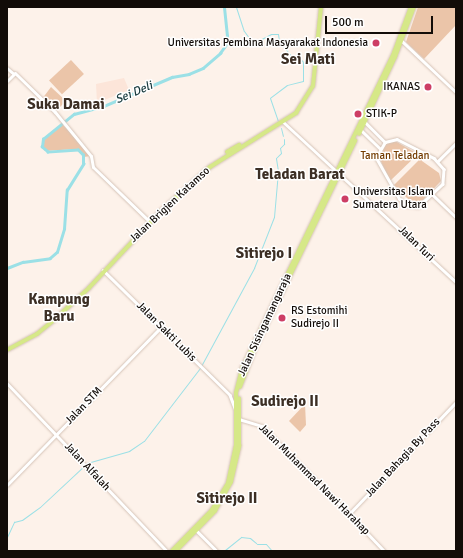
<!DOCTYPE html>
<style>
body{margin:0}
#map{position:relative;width:463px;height:558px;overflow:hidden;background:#fdf2ea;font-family:Signika,sans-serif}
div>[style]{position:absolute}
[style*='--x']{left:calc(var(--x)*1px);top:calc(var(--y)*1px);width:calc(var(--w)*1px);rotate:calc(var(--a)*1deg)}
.commercial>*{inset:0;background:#fce5d9}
.green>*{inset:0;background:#ebc5a9;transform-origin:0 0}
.stream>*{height:1px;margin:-0.5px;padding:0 0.5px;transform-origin:0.5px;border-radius:0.5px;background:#9be0e6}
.river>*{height:2.5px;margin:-1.25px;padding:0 1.25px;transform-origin:1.25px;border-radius:1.25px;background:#9be0e6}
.roads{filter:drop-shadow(0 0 1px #d6c4b8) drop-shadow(0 0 1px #d6c4b8)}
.tertiary>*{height:2.5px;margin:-1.25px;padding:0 1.25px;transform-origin:1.25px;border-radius:1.25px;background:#fff}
.secondary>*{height:3px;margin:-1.5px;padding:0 1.5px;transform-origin:1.5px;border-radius:1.5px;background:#fff}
.primary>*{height:3.5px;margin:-1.75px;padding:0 1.75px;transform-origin:1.75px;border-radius:1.75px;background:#d6e888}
.dots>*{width:11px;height:11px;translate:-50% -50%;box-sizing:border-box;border:2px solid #fff;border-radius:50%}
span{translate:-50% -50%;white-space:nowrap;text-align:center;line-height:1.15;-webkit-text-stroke:3px #fff;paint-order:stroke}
.poi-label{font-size:11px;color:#120c08}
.right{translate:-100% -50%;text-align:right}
.left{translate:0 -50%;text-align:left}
.park-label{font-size:11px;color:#733b01}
.street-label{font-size:11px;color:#120c08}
.water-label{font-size:12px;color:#17393c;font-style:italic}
.district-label{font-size:15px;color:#3c2f25;font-weight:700}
.frame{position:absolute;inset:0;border:8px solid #120c08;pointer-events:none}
.scale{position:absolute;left:325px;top:16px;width:108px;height:18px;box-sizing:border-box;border:2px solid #120c08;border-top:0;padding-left:5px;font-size:12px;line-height:14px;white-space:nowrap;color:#120c08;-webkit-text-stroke:3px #fff;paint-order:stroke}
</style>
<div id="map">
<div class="commercial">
<div style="clip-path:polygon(124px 78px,129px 90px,97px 103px,96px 84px)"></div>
</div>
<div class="green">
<div style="clip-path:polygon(418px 7px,456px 7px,456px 25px,424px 59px,406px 42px)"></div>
<div style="left:71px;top:60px;width:19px;height:30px;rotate:47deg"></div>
<div style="clip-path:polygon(51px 87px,66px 101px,57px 110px,53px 110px,42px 99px)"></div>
<div style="clip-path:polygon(62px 124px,77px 140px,90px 156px,84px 157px,76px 149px,45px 151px,42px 147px,43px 139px)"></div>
<div style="clip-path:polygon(395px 141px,418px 154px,390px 181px,378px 155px,387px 143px)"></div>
<div style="clip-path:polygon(422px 157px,422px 161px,439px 173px,441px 181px,421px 202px,413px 204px,394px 185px)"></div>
<div style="clip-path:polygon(305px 404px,306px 425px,300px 432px,289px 421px)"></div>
</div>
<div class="stream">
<div style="--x:236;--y:7;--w:25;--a:72"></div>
<div style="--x:244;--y:31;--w:9;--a:54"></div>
<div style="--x:249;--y:38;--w:8;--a:30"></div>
<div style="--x:256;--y:42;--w:17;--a:-28"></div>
<div style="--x:271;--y:34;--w:7;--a:0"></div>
<div style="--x:278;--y:34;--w:7;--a:82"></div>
<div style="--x:279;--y:41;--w:19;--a:51"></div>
<div style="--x:291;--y:56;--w:8;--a:7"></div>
<div style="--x:299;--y:57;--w:6;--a:51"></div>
<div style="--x:303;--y:62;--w:19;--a:90"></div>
<div style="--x:303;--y:81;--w:16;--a:166"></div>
<div style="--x:287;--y:85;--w:21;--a:143"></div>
<div style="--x:270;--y:98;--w:24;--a:71"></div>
<div style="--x:281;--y:128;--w:8;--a:76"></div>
<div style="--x:7;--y:537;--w:17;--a:-65"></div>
<div style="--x:14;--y:522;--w:8;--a:-14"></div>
<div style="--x:22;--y:520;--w:22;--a:-36"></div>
<div style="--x:40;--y:507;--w:64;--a:-43.1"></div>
<div style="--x:87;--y:463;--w:44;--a:-15.9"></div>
<div style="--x:129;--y:451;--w:18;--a:-34"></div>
<div style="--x:144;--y:441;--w:92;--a:-52.5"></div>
<div style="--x:200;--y:368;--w:114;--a:-61.6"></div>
<div style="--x:254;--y:268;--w:55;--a:-68.6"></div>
<div style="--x:274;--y:217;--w:46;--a:-85"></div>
<div style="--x:278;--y:171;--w:13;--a:-99"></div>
<div style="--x:276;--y:158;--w:7;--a:-45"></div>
<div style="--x:281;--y:153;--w:5;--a:-101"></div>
<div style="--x:280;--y:148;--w:6;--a:-45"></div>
<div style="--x:284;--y:144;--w:5;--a:-90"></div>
<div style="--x:257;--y:544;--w:9;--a:0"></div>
<div style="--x:266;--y:544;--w:9;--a:49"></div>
<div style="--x:219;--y:550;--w:6;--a:0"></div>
<div style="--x:225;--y:550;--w:21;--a:-39"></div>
<div style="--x:241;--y:537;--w:9;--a:6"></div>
<div style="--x:250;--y:538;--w:8;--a:40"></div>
</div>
<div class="river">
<div style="--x:7;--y:268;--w:17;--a:-21"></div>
<div style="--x:23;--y:262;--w:27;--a:-8"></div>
<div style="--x:50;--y:258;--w:9;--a:-41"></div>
<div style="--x:57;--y:252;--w:24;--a:-73"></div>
<div style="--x:64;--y:229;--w:39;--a:-86"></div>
<div style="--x:67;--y:190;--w:31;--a:-58"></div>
<div style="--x:83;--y:164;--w:9;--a:-90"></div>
<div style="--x:83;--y:155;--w:7;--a:-135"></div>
<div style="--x:78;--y:150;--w:30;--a:176"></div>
<div style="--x:48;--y:152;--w:8;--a:-140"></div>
<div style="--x:42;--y:147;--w:8;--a:-83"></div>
<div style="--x:43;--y:139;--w:40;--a:-39"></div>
<div style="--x:74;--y:114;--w:31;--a:-15"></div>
<div style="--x:104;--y:106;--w:74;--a:-23.1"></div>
<div style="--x:172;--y:77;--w:17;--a:-10"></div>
<div style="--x:189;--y:74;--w:15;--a:-23"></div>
<div style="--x:203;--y:68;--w:23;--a:-41"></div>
<div style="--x:220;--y:53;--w:9;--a:-54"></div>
<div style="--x:225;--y:46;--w:10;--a:-79"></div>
<div style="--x:227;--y:36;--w:29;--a:-96"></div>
</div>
<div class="roads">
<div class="tertiary">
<div style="--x:401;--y:40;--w:76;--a:43.4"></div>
<div style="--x:7;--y:68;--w:8;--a:40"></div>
<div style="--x:364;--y:121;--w:30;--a:45"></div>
<div style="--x:360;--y:129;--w:28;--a:44"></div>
<div style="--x:397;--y:139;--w:42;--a:27.2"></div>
<div style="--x:434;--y:158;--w:15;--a:48"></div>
<div style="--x:444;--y:169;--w:15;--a:94"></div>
<div style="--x:443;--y:184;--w:34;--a:137"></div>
<div style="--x:418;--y:207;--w:10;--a:-174"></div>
<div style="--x:408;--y:206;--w:11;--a:-142"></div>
<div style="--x:399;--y:199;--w:47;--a:-119.3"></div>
<div style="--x:376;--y:158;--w:18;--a:-61"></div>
<div style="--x:385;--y:142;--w:12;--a:-14"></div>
<div style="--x:438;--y:161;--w:25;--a:-45"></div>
<div style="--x:433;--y:195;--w:32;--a:44"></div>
<div style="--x:103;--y:270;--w:178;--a:44.5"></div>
<div style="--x:230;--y:395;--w:14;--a:69"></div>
<div style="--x:7;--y:383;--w:232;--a:46.4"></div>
<div style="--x:239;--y:419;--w:24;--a:17"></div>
<div style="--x:262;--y:426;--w:124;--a:45.3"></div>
<div style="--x:7;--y:485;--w:221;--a:-45.7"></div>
<div style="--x:196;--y:530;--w:30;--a:45"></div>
</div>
<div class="secondary">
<div style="--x:7;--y:81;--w:11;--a:-45"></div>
<div style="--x:15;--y:73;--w:56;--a:44.3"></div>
<div style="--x:55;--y:112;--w:57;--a:50.7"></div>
<div style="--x:91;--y:156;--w:11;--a:80"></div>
<div style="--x:93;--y:167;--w:78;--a:44"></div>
<div style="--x:282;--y:121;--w:237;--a:42.8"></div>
<div style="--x:384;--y:551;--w:51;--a:-133.4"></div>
<div style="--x:349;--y:514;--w:155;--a:-46.3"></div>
</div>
<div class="primary">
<div style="--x:359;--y:134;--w:85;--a:-64.9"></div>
<div style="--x:395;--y:57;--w:53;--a:-69.2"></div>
<div style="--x:227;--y:152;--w:14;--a:-30"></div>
<div style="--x:7;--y:350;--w:34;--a:-28"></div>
<div style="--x:37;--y:334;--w:22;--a:-39"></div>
<div style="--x:54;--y:320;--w:47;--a:-42.4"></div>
<div style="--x:89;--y:288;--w:105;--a:-46.9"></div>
<div style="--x:161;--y:211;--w:66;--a:-41.9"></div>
<div style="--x:210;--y:167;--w:102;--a:-32.1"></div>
<div style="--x:296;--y:113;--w:32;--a:-58"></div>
<div style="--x:313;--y:86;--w:79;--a:-84.2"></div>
<div style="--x:240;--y:387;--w:42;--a:-69"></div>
<div style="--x:255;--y:348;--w:230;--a:-64.2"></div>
<div style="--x:172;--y:551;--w:57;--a:-45.7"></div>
<div style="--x:212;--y:510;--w:31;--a:-59"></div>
<div style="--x:228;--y:483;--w:38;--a:-78"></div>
<div style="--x:236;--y:446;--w:53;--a:-90"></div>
<div style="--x:236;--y:393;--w:25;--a:-76"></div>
<div style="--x:242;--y:369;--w:351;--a:-64.3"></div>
<div style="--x:394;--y:53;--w:49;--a:-69.7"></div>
<div style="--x:176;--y:551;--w:56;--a:-45.7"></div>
<div style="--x:215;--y:511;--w:33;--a:-61"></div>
<div style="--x:231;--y:482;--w:37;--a:-77"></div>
<div style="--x:239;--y:446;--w:47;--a:-90"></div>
</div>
</div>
<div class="dots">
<div style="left:376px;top:43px;background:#cd3e65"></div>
<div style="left:428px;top:87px;background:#cd3e65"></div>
<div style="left:358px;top:114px;background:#cd3e65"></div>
<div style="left:345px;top:199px;background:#cd3e65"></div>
<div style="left:282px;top:318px;background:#cd3e65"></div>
</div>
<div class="poi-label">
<span class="right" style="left:368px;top:43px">Universitas Pembina Masyarakat Indonesia</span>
<span class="right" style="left:420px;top:87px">IKANAS</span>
<span class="left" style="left:366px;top:114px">STIK-P</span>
<span class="left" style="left:353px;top:199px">Universitas Islam<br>Sumatera Utara</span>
<span class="left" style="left:291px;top:318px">RS Estomihi<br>Sudirejo II</span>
</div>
<div class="park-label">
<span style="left:395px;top:156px">Taman Teladan</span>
</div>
<div class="street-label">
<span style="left:170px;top:205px;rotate:-43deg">Jalan Brigjen Katamso</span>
<span style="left:416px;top:244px;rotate:44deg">Jalan Turi</span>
<span style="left:265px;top:325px;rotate:-65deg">Jalan Sisingamangaraja</span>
<span style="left:166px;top:332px;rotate:45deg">Jalan Sakti Lubis</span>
<span style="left:84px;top:406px;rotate:-46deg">Jalan STM</span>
<span style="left:403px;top:458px;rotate:-47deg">Jalan Bahagia By Pass</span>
<span style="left:87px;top:467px;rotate:47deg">Jalan Alfalah</span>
<span style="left:314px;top:480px;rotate:45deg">Jalan Muhammad Nawi Harahap</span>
</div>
<div class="water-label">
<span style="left:134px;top:93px;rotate:-23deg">Sei Deli</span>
</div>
<div class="district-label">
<span style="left:308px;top:60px">Sei Mati</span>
<span style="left:66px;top:105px">Suka Damai</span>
<span style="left:300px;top:175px">Teladan Barat</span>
<span style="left:264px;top:254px">Sitirejo I</span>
<span style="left:59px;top:308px">Kampung<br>Baru</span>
<span style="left:285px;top:402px">Sudirejo II</span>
<span style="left:227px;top:499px">Sitirejo II</span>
</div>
<div class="frame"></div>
<div class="scale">500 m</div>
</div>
